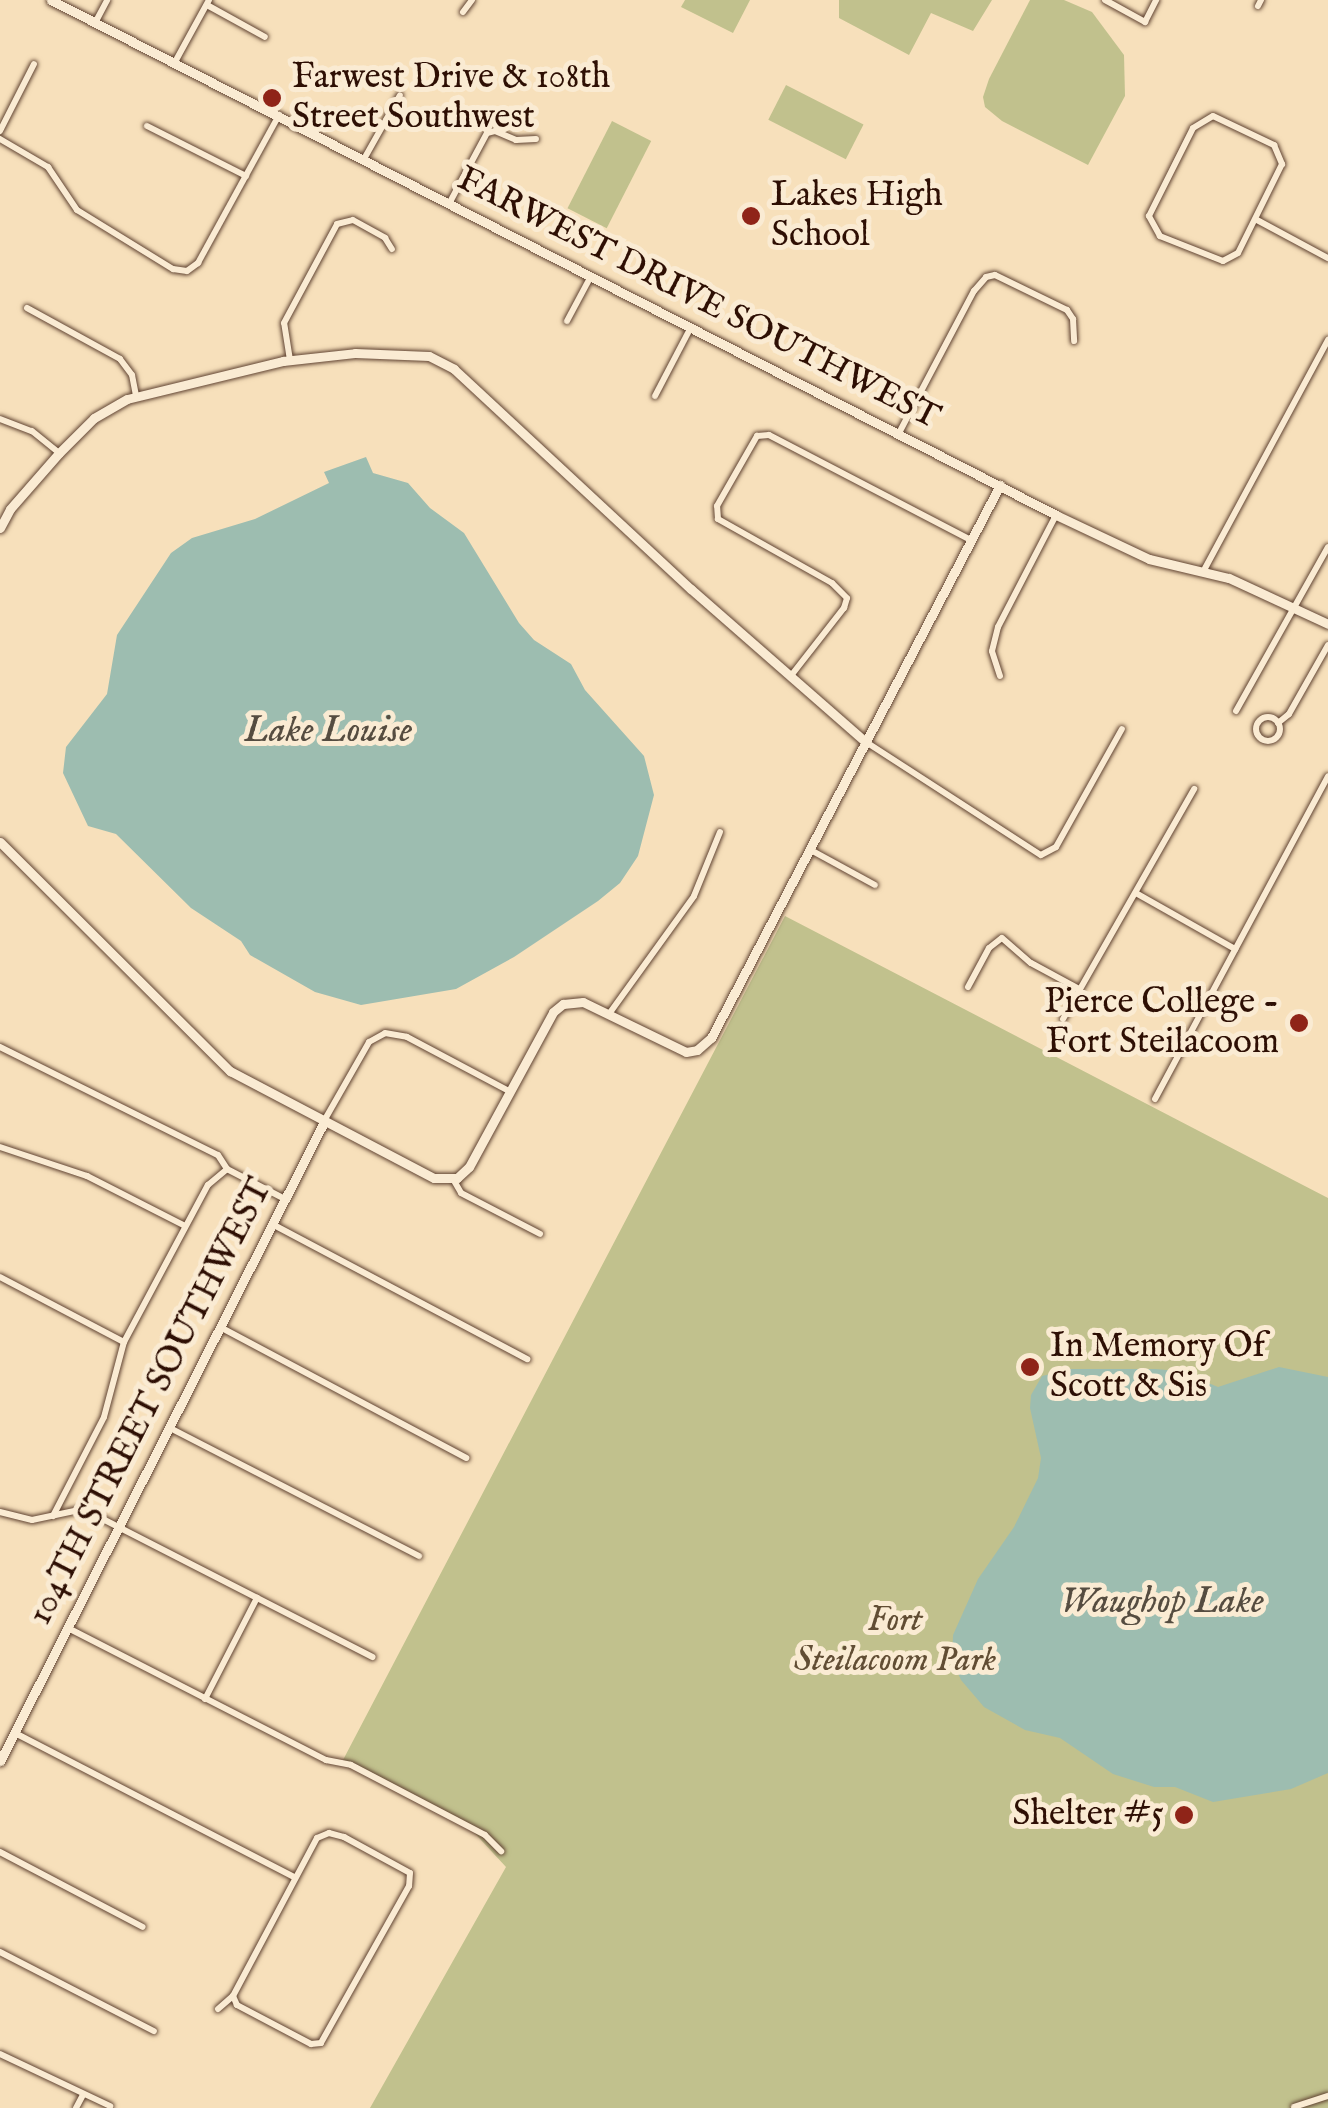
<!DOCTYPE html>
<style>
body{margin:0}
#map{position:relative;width:1328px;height:2108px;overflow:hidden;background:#f7e0bb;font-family:"IM FELL English",serif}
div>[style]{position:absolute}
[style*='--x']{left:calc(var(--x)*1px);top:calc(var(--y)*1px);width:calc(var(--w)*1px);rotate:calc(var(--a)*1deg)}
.green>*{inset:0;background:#c1c18d;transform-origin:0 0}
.water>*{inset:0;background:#9dbdb0}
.roads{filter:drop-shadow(0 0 2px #604332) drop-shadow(0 0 2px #604332)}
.minor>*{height:6px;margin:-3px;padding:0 3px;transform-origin:3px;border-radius:3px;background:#faebd3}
.minor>.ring{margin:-3px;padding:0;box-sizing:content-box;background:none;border:6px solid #faebd3;border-radius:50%}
.tertiary>*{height:9px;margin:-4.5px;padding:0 4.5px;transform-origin:4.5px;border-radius:4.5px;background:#faebd3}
.dots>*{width:28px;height:28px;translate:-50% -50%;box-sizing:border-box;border:5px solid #faebd3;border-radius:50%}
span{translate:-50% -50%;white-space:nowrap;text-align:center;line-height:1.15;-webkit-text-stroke:10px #faebd3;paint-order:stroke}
.poi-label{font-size:35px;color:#2e0f04}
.left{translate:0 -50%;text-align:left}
.right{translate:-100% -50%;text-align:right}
.street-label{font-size:35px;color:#2e0f04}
.park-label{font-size:35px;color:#614d34;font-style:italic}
.water-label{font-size:38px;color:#554c40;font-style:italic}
</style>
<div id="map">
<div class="green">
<div style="clip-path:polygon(685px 0,750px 0,733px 33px,681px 7px)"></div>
<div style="clip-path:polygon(839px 0,992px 0,973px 31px,931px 13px,909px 55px,839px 18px)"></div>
<div style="clip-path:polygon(1030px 0,1064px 0,1092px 12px,1124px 55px,1125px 96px,1088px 165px,1002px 121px,985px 107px,983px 97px,989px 79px)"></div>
<div style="left:786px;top:85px;width:87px;height:39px;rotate:27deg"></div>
<div style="left:612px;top:121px;width:44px;height:98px;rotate:27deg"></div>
<div style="clip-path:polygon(785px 916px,1328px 1198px,1328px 2108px,370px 2108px,506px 1867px,469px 1827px,343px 1760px)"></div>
</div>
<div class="water">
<div style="clip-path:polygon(366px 457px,373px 473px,408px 483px,430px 508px,464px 533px,519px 623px,534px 640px,571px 664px,585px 690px,644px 756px,654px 795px,638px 856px,620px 883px,598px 901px,514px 957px,456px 989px,361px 1005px,315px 992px,250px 955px,241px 941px,191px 908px,116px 834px,88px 826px,63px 773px,66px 747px,107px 694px,117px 635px,171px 553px,192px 538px,255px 519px,329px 483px,324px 472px)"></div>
<div style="clip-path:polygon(1279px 1367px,1328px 1377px,1328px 1773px,1291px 1789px,1213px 1802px,1175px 1787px,1154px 1787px,1113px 1774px,1060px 1738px,1025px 1730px,984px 1707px,961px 1680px,952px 1660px,953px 1635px,978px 1579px,1014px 1527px,1038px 1478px,1041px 1458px,1030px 1408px,1031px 1395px,1042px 1376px,1071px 1369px,1155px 1369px,1179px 1371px,1218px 1387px)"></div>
</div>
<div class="roads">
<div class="minor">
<div style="--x:1105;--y:0;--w:46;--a:28.8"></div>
<div style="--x:1145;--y:22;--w:25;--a:-63"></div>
<div style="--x:207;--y:5;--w:66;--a:28.9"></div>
<div style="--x:1258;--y:6;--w:7;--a:-63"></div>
<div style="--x:463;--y:12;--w:15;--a:-53"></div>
<div style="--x:95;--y:23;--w:26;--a:-62"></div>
<div style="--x:175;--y:62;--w:71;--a:-61.3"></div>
<div style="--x:1213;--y:116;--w:68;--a:25.4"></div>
<div style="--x:1274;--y:145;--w:21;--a:67"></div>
<div style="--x:1282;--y:164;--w:99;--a:116.3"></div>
<div style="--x:1238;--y:253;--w:17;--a:152"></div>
<div style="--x:1223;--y:261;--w:68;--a:-158.4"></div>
<div style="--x:1160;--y:236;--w:23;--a:-119"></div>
<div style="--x:1149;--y:216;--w:98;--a:-63.4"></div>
<div style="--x:1193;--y:128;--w:23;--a:-31"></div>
<div style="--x:147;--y:126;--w:111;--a:26.8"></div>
<div style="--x:0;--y:131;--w:75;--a:-63.1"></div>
<div style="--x:0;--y:139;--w:56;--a:30.3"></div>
<div style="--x:48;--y:167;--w:52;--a:56"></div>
<div style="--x:77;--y:210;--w:113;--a:31.6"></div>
<div style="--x:173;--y:269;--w:14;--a:8"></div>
<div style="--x:187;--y:271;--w:14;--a:-36"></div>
<div style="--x:198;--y:263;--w:169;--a:-61.3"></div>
<div style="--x:364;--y:159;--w:73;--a:-60.6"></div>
<div style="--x:450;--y:202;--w:78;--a:-61.8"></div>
<div style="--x:487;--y:133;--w:8;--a:-14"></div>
<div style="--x:495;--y:131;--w:23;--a:23"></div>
<div style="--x:516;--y:140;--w:20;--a:-3"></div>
<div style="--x:1257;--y:220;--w:81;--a:28.2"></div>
<div style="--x:27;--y:308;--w:106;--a:28.7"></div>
<div style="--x:120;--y:359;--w:20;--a:53"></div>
<div style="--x:132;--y:375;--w:21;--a:79"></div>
<div style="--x:567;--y:321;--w:51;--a:-61.9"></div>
<div style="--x:290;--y:360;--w:37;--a:-99"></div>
<div style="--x:284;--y:323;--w:112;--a:-61.8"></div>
<div style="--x:337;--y:224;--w:16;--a:-14"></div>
<div style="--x:353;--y:220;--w:37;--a:29"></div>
<div style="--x:385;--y:238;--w:13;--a:58"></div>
<div style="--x:655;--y:396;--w:78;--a:-62.4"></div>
<div style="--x:0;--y:419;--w:34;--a:21"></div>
<div style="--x:32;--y:431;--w:35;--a:39"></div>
<div style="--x:899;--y:433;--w:161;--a:-62.2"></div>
<div style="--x:974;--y:291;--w:18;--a:-49"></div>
<div style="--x:986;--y:277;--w:9;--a:-13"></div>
<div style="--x:995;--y:275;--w:80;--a:25.9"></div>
<div style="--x:1067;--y:310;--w:11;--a:56"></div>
<div style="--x:1073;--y:319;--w:22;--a:87"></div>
<div style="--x:1203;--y:572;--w:264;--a:-61.7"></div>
<div style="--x:1000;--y:676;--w:26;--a:-108"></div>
<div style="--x:992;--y:651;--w:25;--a:-76"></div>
<div style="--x:998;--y:627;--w:126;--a:-62.6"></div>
<div style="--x:790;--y:677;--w:88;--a:-52"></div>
<div style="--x:844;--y:608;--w:10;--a:-73"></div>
<div style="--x:847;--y:598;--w:21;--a:-135"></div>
<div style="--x:832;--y:583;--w:131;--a:-150.7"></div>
<div style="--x:718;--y:519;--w:13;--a:-94"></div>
<div style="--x:717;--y:506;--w:81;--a:-60.3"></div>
<div style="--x:757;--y:436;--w:12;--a:-5"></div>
<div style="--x:769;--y:435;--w:228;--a:27.5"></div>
<div style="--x:1236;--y:711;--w:188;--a:-60.7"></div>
<div class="ring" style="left:1256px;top:717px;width:18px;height:18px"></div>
<div style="--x:1278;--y:723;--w:14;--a:-39"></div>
<div style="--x:1289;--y:714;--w:79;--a:-60.5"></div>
<div style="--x:866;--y:742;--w:208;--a:32.9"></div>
<div style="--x:1041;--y:855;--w:17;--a:-28"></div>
<div style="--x:1056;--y:847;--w:135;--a:-60.8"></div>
<div style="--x:809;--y:849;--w:75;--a:28.6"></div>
<div style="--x:1136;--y:893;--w:114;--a:29.5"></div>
<div style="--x:968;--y:987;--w:44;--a:-61.7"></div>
<div style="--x:989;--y:948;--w:16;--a:-38"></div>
<div style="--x:1002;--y:938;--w:38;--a:41"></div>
<div style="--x:1031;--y:963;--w:55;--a:28.4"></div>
<div style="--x:609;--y:1014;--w:145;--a:-54.2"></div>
<div style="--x:694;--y:896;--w:69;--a:-67.9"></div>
<div style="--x:1063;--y:1019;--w:265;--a:-60.3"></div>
<div style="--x:0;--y:1047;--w:243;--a:26.4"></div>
<div style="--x:218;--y:1155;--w:17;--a:57"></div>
<div style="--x:227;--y:1169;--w:63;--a:27.4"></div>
<div style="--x:1155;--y:1099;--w:366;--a:-61.8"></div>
<div style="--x:324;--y:1121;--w:91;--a:-60.3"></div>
<div style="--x:369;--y:1042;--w:18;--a:-29"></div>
<div style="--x:385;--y:1033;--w:22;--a:10"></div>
<div style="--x:407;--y:1037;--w:115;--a:27.9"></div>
<div style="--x:0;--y:1147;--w:92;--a:18.4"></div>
<div style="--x:87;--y:1176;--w:110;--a:27"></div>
<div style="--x:453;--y:1179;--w:16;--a:60"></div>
<div style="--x:461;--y:1193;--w:89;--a:27.4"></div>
<div style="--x:272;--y:1224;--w:289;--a:27.9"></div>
<div style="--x:0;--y:1277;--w:140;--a:27.7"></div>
<div style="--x:220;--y:1327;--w:279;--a:28"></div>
<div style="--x:170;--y:1428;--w:280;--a:27.2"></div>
<div style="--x:0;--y:1512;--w:33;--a:14"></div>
<div style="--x:32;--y:1520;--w:48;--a:-12"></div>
<div style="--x:79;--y:1510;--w:15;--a:16"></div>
<div style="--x:93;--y:1514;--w:314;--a:27.1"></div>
<div style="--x:53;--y:1516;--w:111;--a:-62.7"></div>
<div style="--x:104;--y:1417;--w:78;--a:-75.1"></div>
<div style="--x:124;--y:1342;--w:178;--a:-61.9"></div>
<div style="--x:208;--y:1185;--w:25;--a:-40"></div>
<div style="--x:68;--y:1628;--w:290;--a:27.1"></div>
<div style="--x:326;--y:1760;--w:25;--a:11"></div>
<div style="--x:351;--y:1765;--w:151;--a:27.6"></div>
<div style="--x:485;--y:1835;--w:23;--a:45"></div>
<div style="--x:205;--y:1699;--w:114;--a:-62.8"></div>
<div style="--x:15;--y:1733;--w:314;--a:27.3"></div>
<div style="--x:0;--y:1852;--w:161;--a:27.7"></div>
<div style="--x:0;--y:1952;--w:173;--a:27.2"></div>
<div style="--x:218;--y:2009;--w:20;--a:-41"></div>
<div style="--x:233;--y:1996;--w:179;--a:-62"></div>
<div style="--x:317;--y:1838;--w:13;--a:-23"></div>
<div style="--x:329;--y:1833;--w:16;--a:15"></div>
<div style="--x:344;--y:1837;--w:75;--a:28.6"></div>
<div style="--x:410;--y:1873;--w:13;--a:94"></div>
<div style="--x:409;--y:1886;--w:180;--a:119.3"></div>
<div style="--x:321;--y:2043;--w:10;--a:174"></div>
<div style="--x:311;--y:2044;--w:84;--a:-152.2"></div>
<div style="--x:237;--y:2005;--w:10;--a:-114"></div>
<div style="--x:0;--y:2054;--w:122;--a:25.3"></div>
<div style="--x:1294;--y:2107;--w:36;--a:-18"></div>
<div style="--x:76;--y:2108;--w:15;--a:-62"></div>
</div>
<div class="tertiary">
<div style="--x:51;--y:0;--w:1129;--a:27.13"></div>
<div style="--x:1056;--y:515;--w:103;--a:25.3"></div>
<div style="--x:1149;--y:559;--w:82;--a:13.4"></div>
<div style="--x:1229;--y:578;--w:109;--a:24.9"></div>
<div style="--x:0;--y:528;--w:21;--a:-62"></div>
<div style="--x:10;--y:509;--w:74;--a:-48.8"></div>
<div style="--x:59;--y:453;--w:49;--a:-45"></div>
<div style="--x:94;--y:418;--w:38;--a:-30"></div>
<div style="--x:127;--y:399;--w:161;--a:-13.7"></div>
<div style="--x:283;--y:361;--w:72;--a:-6.3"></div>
<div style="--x:355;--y:353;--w:74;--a:2.3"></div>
<div style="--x:429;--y:356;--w:28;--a:27"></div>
<div style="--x:454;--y:369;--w:323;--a:42.9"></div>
<div style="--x:691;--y:589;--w:232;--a:41.2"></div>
<div style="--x:0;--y:842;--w:325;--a:44.9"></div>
<div style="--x:230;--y:1071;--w:230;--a:27.7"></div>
<div style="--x:434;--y:1178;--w:23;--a:0"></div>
<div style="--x:457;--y:1178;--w:16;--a:-43"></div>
<div style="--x:469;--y:1167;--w:176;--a:-61.5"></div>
<div style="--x:553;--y:1012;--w:13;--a:-39"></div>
<div style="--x:563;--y:1004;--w:20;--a:-6"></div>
<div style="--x:583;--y:1002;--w:114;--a:25.9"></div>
<div style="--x:686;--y:1052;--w:11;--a:-10"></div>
<div style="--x:697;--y:1050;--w:18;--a:-41"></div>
<div style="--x:711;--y:1038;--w:624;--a:-62.41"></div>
<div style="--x:0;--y:1761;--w:716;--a:-63.11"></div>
</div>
</div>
<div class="dots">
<div style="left:272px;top:98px;background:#8f2418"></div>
<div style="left:751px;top:216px;background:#8f2418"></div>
<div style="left:1299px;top:1023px;background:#8f2418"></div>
<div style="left:1030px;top:1367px;background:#8f2418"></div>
<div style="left:1184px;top:1815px;background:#8f2418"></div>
</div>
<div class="poi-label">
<span class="left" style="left:292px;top:98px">Farwest Drive &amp; 108th<br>Street Southwest</span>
<span class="left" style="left:771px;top:216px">Lakes High<br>School</span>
<span class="right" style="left:1279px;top:1023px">Pierce College -<br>Fort Steilacoom</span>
<span class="left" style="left:1050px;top:1367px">In Memory Of<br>Scott &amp; Sis</span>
<span class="right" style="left:1164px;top:1815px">Shelter #5</span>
</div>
<div class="street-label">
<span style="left:698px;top:299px;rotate:27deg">FARWEST DRIVE SOUTHWEST</span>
<span style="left:151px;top:1402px;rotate:-63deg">104TH STREET SOUTHWEST</span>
</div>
<div class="park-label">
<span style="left:895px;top:1641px">Fort<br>Steilacoom Park</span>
</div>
<div class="water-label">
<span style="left:328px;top:732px">Lake Louise</span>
<span style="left:1162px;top:1603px">Waughop Lake</span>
</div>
</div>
